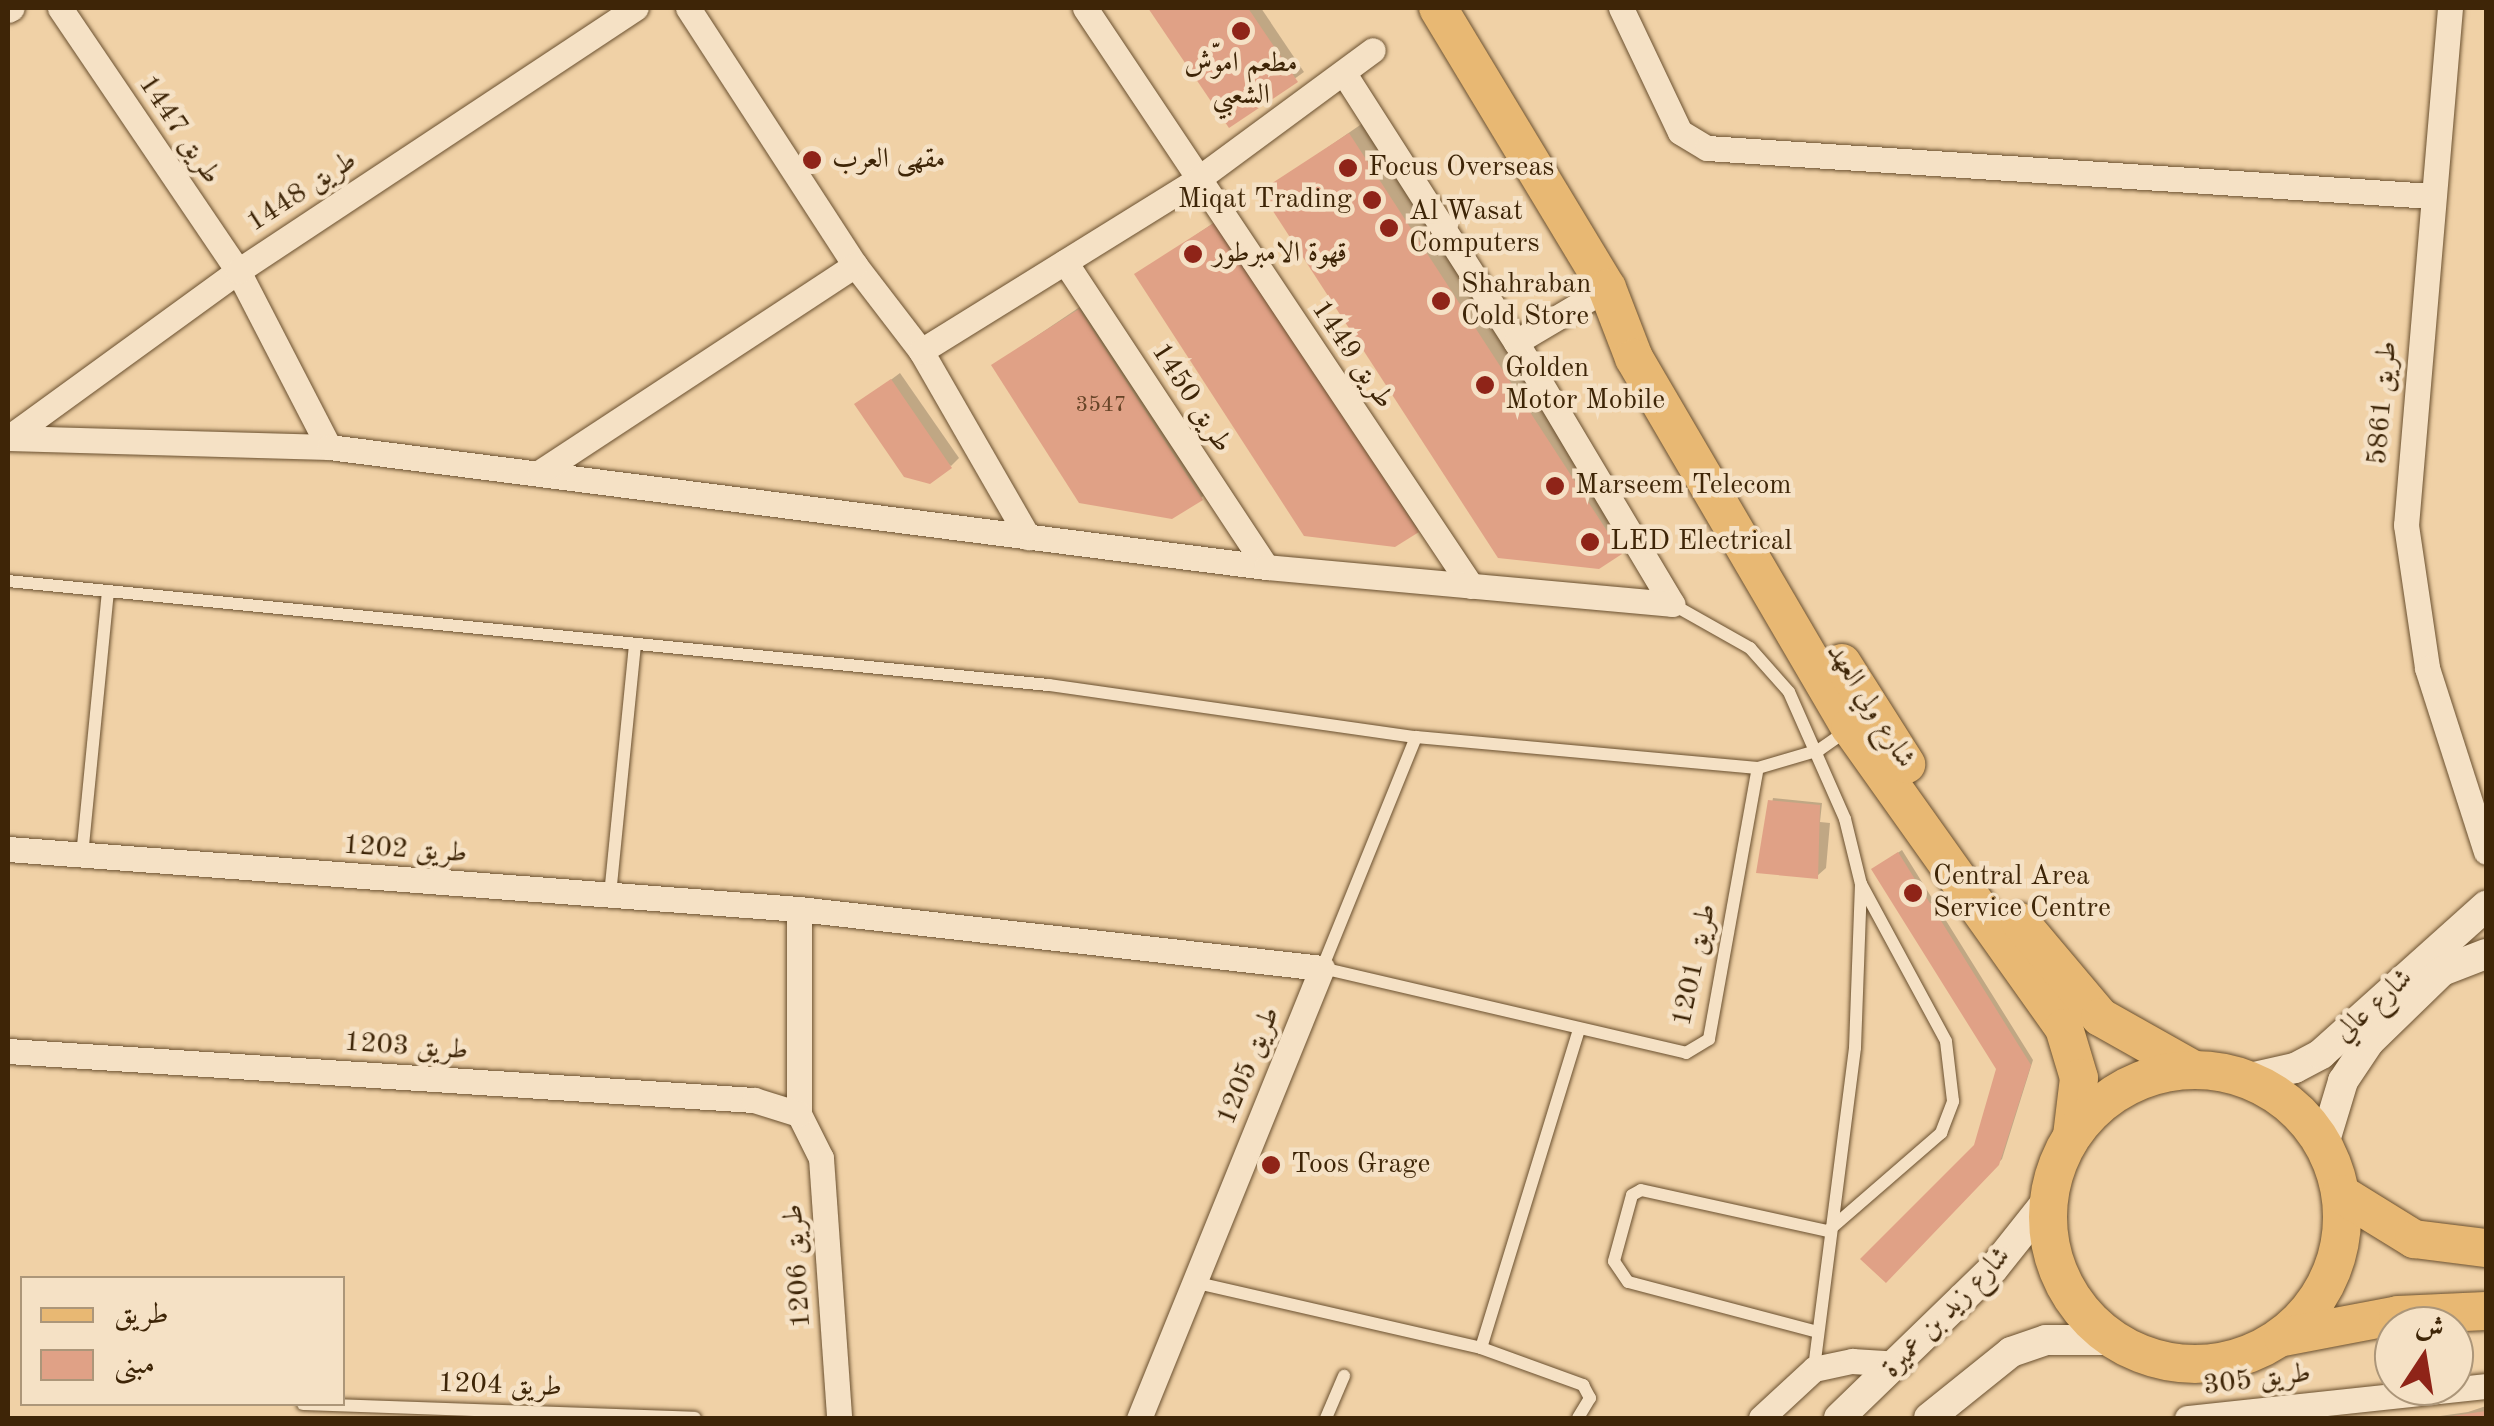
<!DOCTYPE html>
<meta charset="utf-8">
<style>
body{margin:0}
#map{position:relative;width:2494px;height:1426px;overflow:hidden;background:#f0d1a6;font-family:"Old Standard TT",Amiri,serif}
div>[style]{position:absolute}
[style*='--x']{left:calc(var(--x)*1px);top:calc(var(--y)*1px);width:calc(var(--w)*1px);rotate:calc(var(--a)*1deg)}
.shadow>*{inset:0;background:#0003}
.building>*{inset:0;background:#e0a186}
.roads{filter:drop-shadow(0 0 2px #6a502f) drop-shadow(0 0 2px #6a502f)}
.service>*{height:12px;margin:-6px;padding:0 6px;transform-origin:6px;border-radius:6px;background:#f5e1c5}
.minor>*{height:25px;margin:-12.5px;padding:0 12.5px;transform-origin:12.5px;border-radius:12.5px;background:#f5e1c5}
.tertiary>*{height:30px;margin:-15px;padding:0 15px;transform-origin:15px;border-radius:15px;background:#f5e1c5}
.primary>*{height:38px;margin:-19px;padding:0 19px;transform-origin:19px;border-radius:19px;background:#e8b873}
.primary>.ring{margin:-19px;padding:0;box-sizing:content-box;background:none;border:38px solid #e8b873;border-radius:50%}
.dots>*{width:28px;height:28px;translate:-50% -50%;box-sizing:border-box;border:5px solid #f5e1c5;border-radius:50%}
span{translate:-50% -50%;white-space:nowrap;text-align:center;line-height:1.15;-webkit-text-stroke:9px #f5e1c5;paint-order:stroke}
.number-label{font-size:22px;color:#664427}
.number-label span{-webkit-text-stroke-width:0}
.poi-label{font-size:28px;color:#3e2507}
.left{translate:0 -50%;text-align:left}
.right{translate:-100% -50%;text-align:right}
.street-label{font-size:28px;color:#3e2507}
.frame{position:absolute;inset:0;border:10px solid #3e2507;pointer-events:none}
.legend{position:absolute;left:20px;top:1276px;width:325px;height:130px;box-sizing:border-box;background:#f5e1c5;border:2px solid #ac9679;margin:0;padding:12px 18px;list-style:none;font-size:30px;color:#3e2507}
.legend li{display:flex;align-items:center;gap:20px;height:50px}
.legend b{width:50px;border:2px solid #ac9679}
.north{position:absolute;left:2374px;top:1306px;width:100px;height:100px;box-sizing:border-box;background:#f5e1c5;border:2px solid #ac9679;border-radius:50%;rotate:12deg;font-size:28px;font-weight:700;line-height:40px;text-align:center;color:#3e2507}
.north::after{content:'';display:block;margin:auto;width:35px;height:45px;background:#8f2418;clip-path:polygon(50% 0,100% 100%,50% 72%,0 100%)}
</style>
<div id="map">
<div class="shadow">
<div style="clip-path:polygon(1151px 8px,1261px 8px,1304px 72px,1230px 125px)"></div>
<div style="clip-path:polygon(1363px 123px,1633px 539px,1598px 567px,1263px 192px)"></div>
<div style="clip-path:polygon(1231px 211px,1430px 517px,1417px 530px,1137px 275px)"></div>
<div style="clip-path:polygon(1093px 298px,1214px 485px,1201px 498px,994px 365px)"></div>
<div style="clip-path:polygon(900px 373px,959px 458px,951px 466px,857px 405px)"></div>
<div style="clip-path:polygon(1773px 798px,1822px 803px,1820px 822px,1830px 823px,1826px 868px,1817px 876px,1759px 870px)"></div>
<div style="clip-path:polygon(1902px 850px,2033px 1060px,2002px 1159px,1886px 1279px,1976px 1146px,1999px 1068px,1878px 866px)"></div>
<div style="clip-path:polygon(2486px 1406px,2486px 1418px,2426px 1418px,2468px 1412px)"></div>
</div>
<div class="building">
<div style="clip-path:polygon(1148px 8px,1248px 8px,1298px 82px,1229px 128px)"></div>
<div style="clip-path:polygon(1349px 133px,1622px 554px,1599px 569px,1498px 558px,1260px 191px)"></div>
<div style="clip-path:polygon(1217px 221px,1419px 532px,1395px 547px,1304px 536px,1134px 274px)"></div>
<div style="clip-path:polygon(1079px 309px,1203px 500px,1172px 519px,1079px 503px,991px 365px)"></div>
<div style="clip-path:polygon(891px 379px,952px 468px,930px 484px,904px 477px,854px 404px)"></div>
<div style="clip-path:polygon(1768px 800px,1820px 805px,1818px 879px,1756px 873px)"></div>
<div style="clip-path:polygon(1898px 852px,2031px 1065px,1999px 1165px,1886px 1283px,1860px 1259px,1974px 1145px,1996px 1069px,1871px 869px)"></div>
<div style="clip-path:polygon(2486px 1411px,2486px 1418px,2452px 1418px,2452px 1416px)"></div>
</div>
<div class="roads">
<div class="service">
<div style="--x:8;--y:581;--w:1046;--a:5.71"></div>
<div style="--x:1049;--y:685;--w:371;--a:8.1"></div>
<div style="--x:1416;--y:737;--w:343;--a:5.2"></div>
<div style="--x:1758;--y:768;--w:64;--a:-16.4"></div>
<div style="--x:1819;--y:750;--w:33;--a:-35"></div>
<div style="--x:1672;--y:604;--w:90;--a:29.4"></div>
<div style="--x:1750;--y:648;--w:59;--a:48.4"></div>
<div style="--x:1789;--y:692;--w:139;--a:66.2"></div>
<div style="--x:1845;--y:819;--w:67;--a:76.2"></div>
<div style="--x:1861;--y:884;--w:164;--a:92.1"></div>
<div style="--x:1855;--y:1048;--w:324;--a:97.3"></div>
<div style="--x:1416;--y:737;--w:249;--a:112.1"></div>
<div style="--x:1322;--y:968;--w:374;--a:13.1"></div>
<div style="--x:1686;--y:1053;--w:27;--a:-31"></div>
<div style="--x:1709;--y:1039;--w:275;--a:-79.8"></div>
<div style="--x:82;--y:856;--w:266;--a:-84.4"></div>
<div style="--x:610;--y:895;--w:252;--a:-84.3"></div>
<div style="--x:1193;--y:1282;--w:295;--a:12.9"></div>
<div style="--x:1481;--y:1348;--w:109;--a:19.9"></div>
<div style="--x:1583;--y:1385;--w:15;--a:62"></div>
<div style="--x:1590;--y:1398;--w:23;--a:121"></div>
<div style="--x:1814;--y:1331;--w:192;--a:-165.2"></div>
<div style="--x:1628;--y:1282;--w:25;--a:-124"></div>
<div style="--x:1614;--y:1261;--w:68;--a:-74.7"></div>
<div style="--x:1632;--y:1195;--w:10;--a:-29"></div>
<div style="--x:1641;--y:1190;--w:191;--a:12.4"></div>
<div style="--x:1828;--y:1231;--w:150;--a:-40.9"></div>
<div style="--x:1941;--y:1133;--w:34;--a:-69"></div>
<div style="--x:1953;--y:1101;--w:60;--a:-96.7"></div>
<div style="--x:1946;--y:1041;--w:179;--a:-118.4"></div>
<div style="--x:1481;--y:1348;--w:333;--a:-72.9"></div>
<div style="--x:303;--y:1404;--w:392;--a:2"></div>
<div style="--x:1326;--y:1418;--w:46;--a:-66.8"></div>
</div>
<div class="minor">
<div style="--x:60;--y:8;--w:318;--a:55.9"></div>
<div style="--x:238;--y:271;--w:198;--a:62.7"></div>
<div style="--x:688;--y:8;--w:306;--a:57"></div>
<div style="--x:855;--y:265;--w:108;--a:52.5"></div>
<div style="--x:921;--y:351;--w:215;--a:60.1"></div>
<div style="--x:1085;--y:8;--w:695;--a:56.26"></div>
<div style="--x:1621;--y:8;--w:137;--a:64.6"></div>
<div style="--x:1680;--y:132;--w:31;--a:31"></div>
<div style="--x:1707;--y:148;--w:727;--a:3.79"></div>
<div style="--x:2450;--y:8;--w:519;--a:94.86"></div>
<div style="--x:2406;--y:525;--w:145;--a:81.6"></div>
<div style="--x:2427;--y:668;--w:193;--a:72.2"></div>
<div style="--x:8;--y:10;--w:4;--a:-27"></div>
<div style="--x:1345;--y:75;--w:317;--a:57.4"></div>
<div style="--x:1516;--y:342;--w:305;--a:59.2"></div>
<div style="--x:1065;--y:262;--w:365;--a:56.6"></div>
<div style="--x:1516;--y:342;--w:106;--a:-30.7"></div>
<div style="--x:921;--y:351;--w:326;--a:-31.8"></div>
<div style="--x:1198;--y:179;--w:217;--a:-36.4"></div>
<div style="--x:8;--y:438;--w:321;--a:1.6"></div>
<div style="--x:329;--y:447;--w:945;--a:7.3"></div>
<div style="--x:1266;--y:567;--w:408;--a:5.2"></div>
<div style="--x:8;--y:438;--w:284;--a:-36"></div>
<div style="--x:238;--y:271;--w:477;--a:-33.5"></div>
<div style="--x:540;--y:472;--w:377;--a:-33.3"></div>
<div style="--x:8;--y:849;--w:793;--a:4.34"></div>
<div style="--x:799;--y:909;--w:526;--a:6.44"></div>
<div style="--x:1322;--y:968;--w:486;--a:112.1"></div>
<div style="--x:799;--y:909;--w:205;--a:90"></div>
<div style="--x:799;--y:1114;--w:49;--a:63.4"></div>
<div style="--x:821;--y:1158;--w:261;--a:86"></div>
<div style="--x:8;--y:1051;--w:748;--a:3.76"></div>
<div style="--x:754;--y:1100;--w:47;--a:17.3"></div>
<div style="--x:1761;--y:1418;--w:72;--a:-42.8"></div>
<div style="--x:1814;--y:1369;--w:39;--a:-12"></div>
<div style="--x:1852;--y:1361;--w:48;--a:3.6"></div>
<div style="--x:2187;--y:1418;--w:301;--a:-6.1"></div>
</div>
<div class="tertiary">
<div style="--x:2246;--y:1079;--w:50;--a:-12.7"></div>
<div style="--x:2295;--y:1068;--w:30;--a:-28"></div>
<div style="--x:2321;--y:1054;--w:222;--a:-41.9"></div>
<div style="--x:2324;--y:1144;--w:66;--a:-73.2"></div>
<div style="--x:2343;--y:1081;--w:47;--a:-56.3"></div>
<div style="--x:2369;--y:1042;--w:102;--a:-44.2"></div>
<div style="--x:2442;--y:971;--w:47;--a:-21.1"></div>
<div style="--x:1839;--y:1418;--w:214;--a:-44.1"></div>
<div style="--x:1993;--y:1269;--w:87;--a:-51.5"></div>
<div style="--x:1929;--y:1418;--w:105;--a:-38.8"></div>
<div style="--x:2011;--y:1352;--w:37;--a:-19"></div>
<div style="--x:2046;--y:1340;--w:66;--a:0"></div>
</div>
<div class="primary">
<div style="--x:1438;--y:8;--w:327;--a:58.9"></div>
<div style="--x:1607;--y:288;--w:75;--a:68.9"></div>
<div style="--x:1634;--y:358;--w:428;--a:59.7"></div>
<div style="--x:1850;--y:727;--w:369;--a:54.6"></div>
<div style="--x:2064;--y:1028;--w:52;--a:73.3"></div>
<div style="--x:2079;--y:1078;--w:58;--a:96.9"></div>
<div style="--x:1842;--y:663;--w:120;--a:57.6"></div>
<div style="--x:2020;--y:922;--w:124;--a:49.9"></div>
<div style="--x:2100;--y:1017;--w:108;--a:29.4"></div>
<div class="ring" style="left:2048px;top:1070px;width:256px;height:256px"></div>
<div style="--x:2341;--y:1194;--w:86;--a:31.7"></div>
<div style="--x:2414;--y:1239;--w:73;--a:7.1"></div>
<div style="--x:2283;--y:1337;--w:117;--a:-10.8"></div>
<div style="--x:2398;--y:1315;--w:88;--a:-2.6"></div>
</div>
</div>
<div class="dots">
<div style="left:1241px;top:31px;background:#8f2418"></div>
<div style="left:812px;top:160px;background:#8f2418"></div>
<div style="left:1348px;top:168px;background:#8f2418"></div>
<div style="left:1372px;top:200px;background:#8f2418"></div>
<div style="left:1389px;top:228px;background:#8f2418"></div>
<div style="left:1193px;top:254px;background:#8f2418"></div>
<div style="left:1441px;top:301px;background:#8f2418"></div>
<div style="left:1485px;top:385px;background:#8f2418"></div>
<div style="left:1555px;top:486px;background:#8f2418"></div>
<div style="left:1590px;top:542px;background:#8f2418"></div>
<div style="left:1913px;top:893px;background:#8f2418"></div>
<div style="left:1271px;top:1165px;background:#8f2418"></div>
</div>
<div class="number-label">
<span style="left:1101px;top:406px">3547</span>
</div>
<div class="poi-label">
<span style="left:1241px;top:80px">مطعم اموّش<br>الشعبي</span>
<span class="left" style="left:832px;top:160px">مقهى العرب</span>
<span class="left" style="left:1368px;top:168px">Focus Overseas</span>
<span class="right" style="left:1352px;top:200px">Miqat Trading</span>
<span class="left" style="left:1409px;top:228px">Al Wasat<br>Computers</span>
<span class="left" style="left:1213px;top:254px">قهوة الامبرطور</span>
<span class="left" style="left:1461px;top:301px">Shahraban<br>Cold Store</span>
<span class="left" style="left:1505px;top:385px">Golden<br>Motor Mobile</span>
<span class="left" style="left:1575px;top:486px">Marseem Telecom</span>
<span class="left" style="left:1610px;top:542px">LED Electrical</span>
<span class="left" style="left:1933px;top:893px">Central Area<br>Service Centre</span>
<span class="left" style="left:1291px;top:1165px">Toos Grage</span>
</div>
<div class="street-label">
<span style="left:179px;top:130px;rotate:56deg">طريق 1447</span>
<span style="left:302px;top:192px;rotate:-33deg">طريق 1448</span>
<span style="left:1352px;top:355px;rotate:56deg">طريق 1449</span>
<span style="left:1191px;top:398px;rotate:57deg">طريق 1450</span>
<span style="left:2383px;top:403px;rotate:-85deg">طريق 5861</span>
<span style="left:1870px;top:706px;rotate:58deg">شارع ولي العهد</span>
<span style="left:405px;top:850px;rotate:4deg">طريق 1202</span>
<span style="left:1695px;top:965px;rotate:-78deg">طريق 1201</span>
<span style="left:2374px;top:1006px;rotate:-42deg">شارع عالي</span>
<span style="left:406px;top:1047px;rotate:4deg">طريق 1203</span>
<span style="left:1249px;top:1066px;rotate:-68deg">طريق 1205</span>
<span style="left:798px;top:1266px;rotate:-94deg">طريق 1206</span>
<span style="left:1947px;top:1313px;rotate:-46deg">شارع زيد بن عميرة</span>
<span style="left:2257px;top:1380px;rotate:-7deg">طريق 305</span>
<span style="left:500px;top:1386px;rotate:2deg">طريق 1204</span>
</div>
<div class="frame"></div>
<ul class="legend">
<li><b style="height:12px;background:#e8b873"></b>طريق</li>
<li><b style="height:28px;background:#e0a186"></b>مبنى</li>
</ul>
<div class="north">ش</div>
</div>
